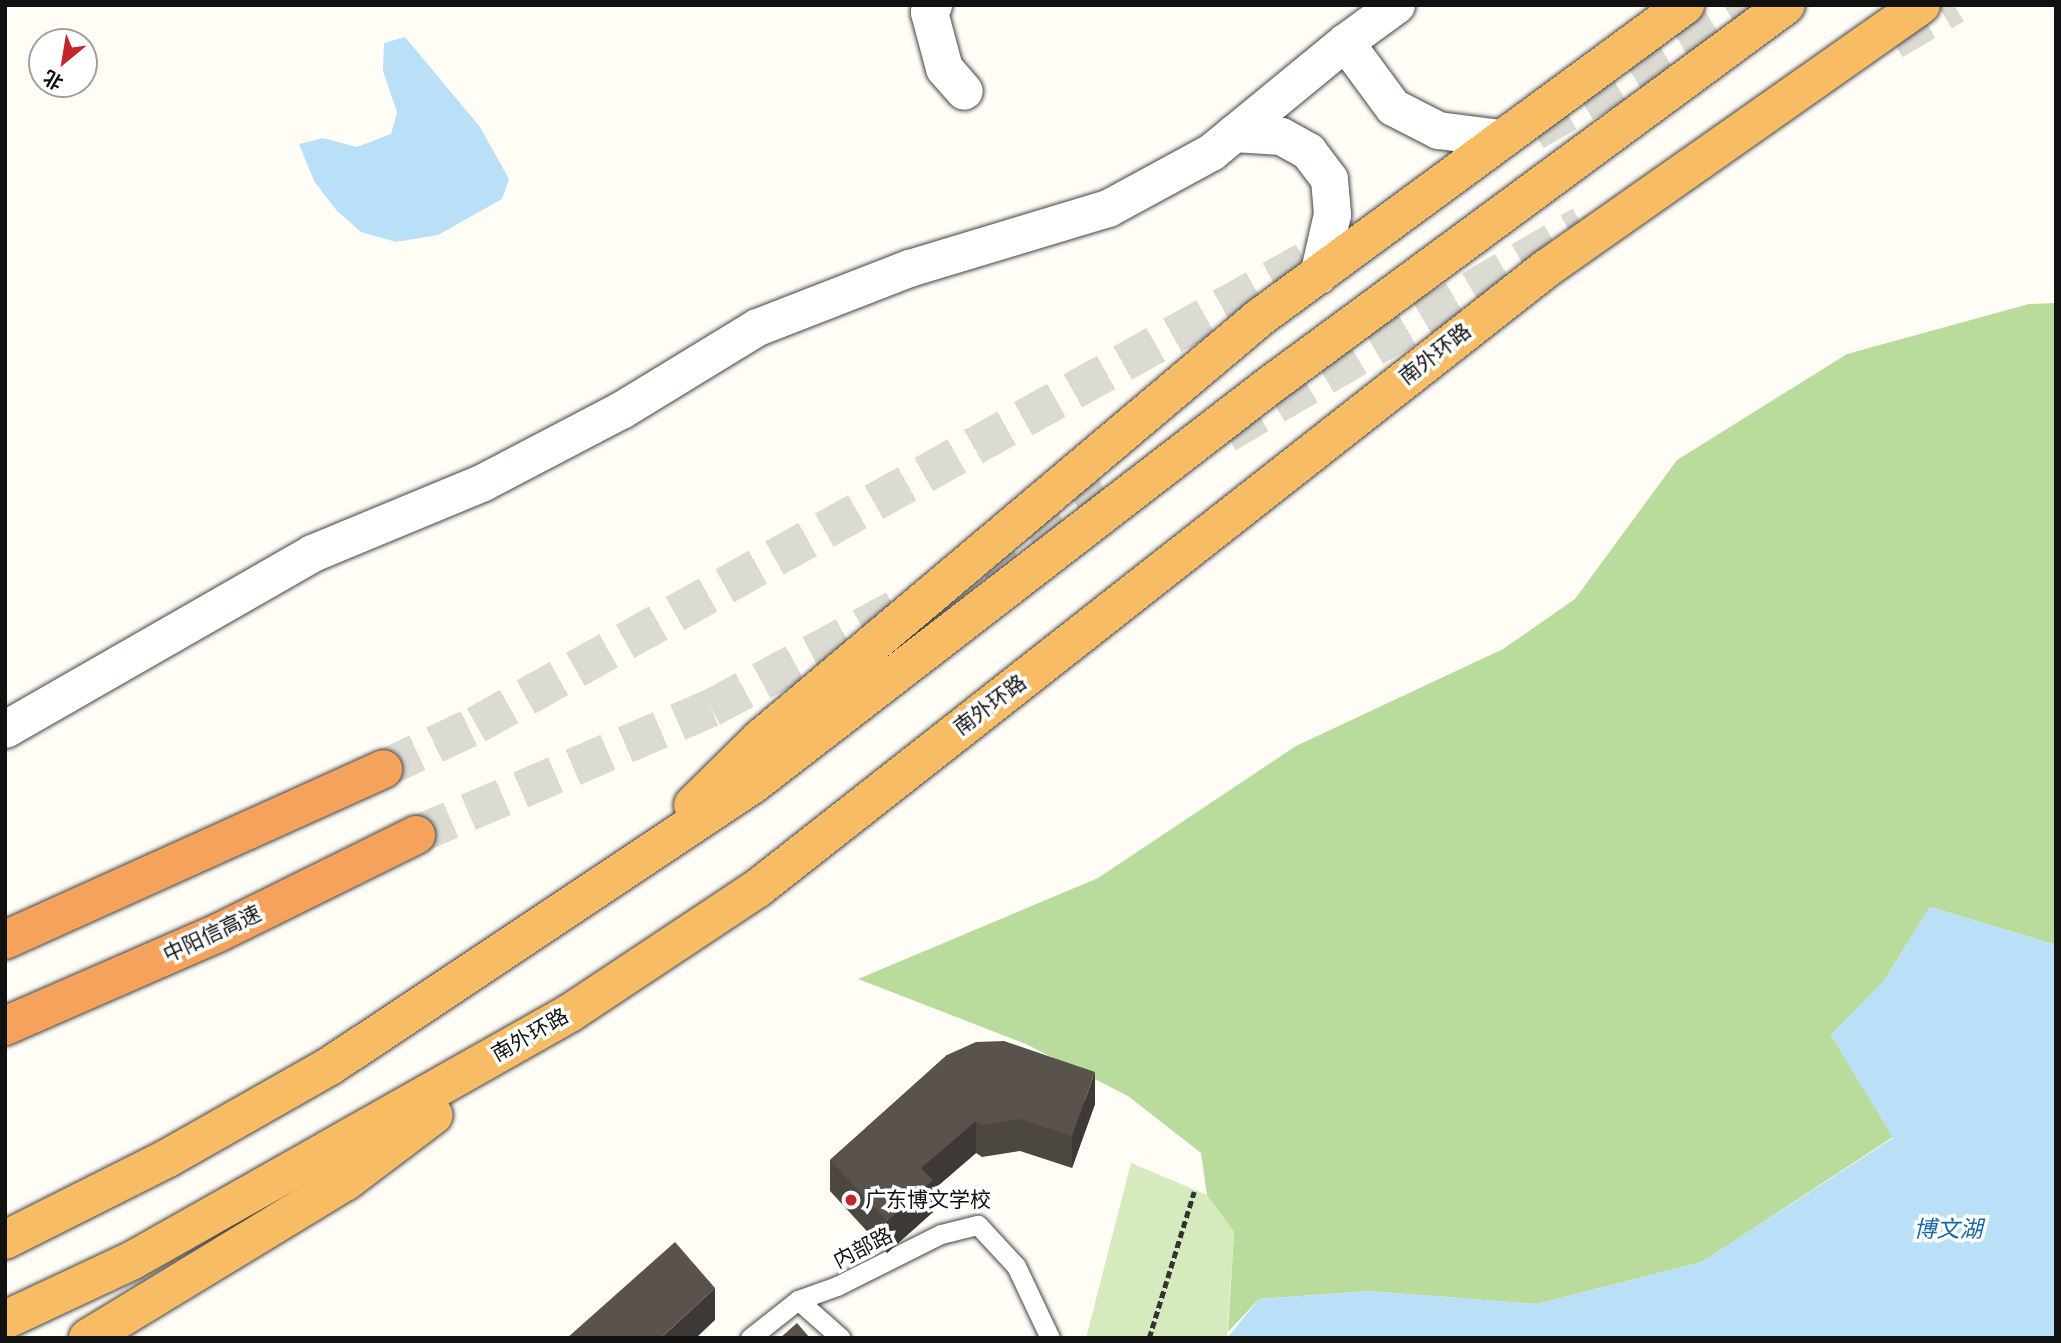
<!DOCTYPE html>
<meta charset="utf-8">
<style>
body{margin:0}
#map{position:relative;width:2061px;height:1343px;overflow:hidden;background:#fffdf5;font-family:"Times New Roman","Noto Sans SC",serif}
div>[style]{position:absolute}
[style*='--x']{left:calc(var(--x)*1px);top:calc(var(--y)*1px);width:calc(var(--w)*1px);rotate:calc(var(--a)*1deg)}
.green>*{inset:0;background:#d5ebbd}
.forest>*{inset:0;background:#b9dc9c}
.water>*{inset:0;background:#b9e0f7}
.motorway-tunnel>*{height:38px;margin-top:-19px;transform-origin:0;background:repeating-linear-gradient(90deg,#dbdad3 0 38px,transparent 0 57px)}
.path>*{height:4.5px;margin-top:-2.25px;transform-origin:0;background:repeating-linear-gradient(90deg,#333 0 7px,transparent 0 10.5px)}
.roads{filter:drop-shadow(0 0 2px #444) drop-shadow(0 0 2px #444)}
.service>*{height:19px;margin:-9.5px;padding:0 9.5px;transform-origin:9.5px;border-radius:9.5px;background:#fff}
.minor>*{height:37px;margin:-18.5px;padding:0 18.5px;transform-origin:18.5px;border-radius:18.5px;background:#fff}
.trunk>*{height:38px;margin:-19px;padding:0 19px;transform-origin:19px;border-radius:19px;background:#f7bc64}
.motorway>*{height:38px;margin:-19px;padding:0 19px;transform-origin:19px;border-radius:19px;background:#f5a25d}
.wall>*{inset:0;background:#4d4742}
.shaded-wall>*{inset:0;background:#3f3936}
.building>*{inset:0;background:#5a524d}
.dots>*{width:19px;height:19px;translate:-50% -50%;box-sizing:border-box;border:4px solid #fff;border-radius:50%}
span{translate:-50% -50%;white-space:nowrap;text-align:center;line-height:1.15;-webkit-text-stroke:7px #fff;paint-order:stroke}
.street-label{font-size:21px;color:#111}
.poi-label{font-size:21px;color:#111}
.left{translate:0 -50%;text-align:left}
.water-label{font-size:23px;color:#1768a6;font-style:italic}
.frame{position:absolute;inset:0;border:7px solid #111;pointer-events:none}
.north{position:absolute;left:28px;top:28px;width:70px;height:70px;box-sizing:border-box;background:#fff;border:2px solid #a0a0a0;border-radius:50%;rotate:210deg;font-size:19px;font-weight:700;line-height:28px;text-align:center;color:#111}
.north::after{content:'';display:block;margin:auto;width:24px;height:32px;background:#c4262e;clip-path:polygon(50% 0,100% 100%,50% 72%,0 100%)}
</style>
<div id="map">
<div class="green">
<div style="clip-path:polygon(1131px 1163px,1207px 1195px,1234px 1232px,1227px 1338px,1086px 1338px)"></div>
</div>
<div class="forest">
<div style="clip-path:polygon(2056px 303px,2056px 945px,1930px 907px,1883px 982px,1831px 1035px,1893px 1137px,1702px 1262px,1537px 1304px,1368px 1291px,1259px 1299px,1228px 1332px,1234px 1232px,1207px 1195px,1201px 1153px,1128px 1096px,1026px 1044px,858px 979px,1098px 878px,1296px 746px,1503px 649px,1575px 599px,1677px 460px,1847px 354px,2029px 304px)"></div>
</div>
<div class="water">
<div style="clip-path:polygon(405px 37px,480px 127px,509px 179px,502px 199px,438px 235px,396px 242px,361px 232px,337px 211px,314px 181px,299px 144px,323px 138px,357px 147px,391px 134px,397px 112px,383px 71px,384px 43px)"></div>
<div style="clip-path:polygon(1930px 907px,2056px 945px,2056px 1338px,1227px 1338px,1259px 1299px,1368px 1291px,1537px 1304px,1702px 1262px,1893px 1138px,1831px 1035px,1883px 982px)"></div>
</div>
<div class="motorway-tunnel">
<div style="--x:1893;--y:41;--w:71;--a:-30.5"></div>
<div style="--x:1534;--y:132;--w:251;--a:-30.5"></div>
<div style="--x:1226;--y:434;--w:413;--a:-30.4"></div>
<div style="--x:979;--y:565;--w:146;--a:-27.8"></div>
<div style="--x:383;--y:769;--w:103;--a:-25.3"></div>
<div style="--x:476;--y:725;--w:999;--a:-29.23"></div>
<div style="--x:416;--y:835;--w:321;--a:-23.3"></div>
<div style="--x:711;--y:708;--w:222;--a:-28.2"></div>
</div>
<div class="path">
<div style="--x:1149;--y:1338;--w:153;--a:-72.9"></div>
</div>
<div class="roads">
<div class="service">
<div style="--x:798;--y:1300;--w:41;--a:-19.7"></div>
<div style="--x:837;--y:1286;--w:116;--a:-26.6"></div>
<div style="--x:941;--y:1234;--w:38;--a:-14"></div>
<div style="--x:978;--y:1225;--w:56;--a:47.2"></div>
<div style="--x:1016;--y:1266;--w:80;--a:64.7"></div>
<div style="--x:750;--y:1338;--w:61;--a:-38.4"></div>
<div style="--x:798;--y:1300;--w:57;--a:41.5"></div>
</div>
<div class="minor">
<div style="--x:933;--y:5;--w:8;--a:120"></div>
<div style="--x:929;--y:12;--w:58;--a:75"></div>
<div style="--x:944;--y:68;--w:30;--a:49"></div>
<div style="--x:1345;--y:42;--w:63;--a:-36"></div>
<div style="--x:1234;--y:133;--w:47;--a:3.7"></div>
<div style="--x:1281;--y:136;--w:31;--a:29"></div>
<div style="--x:1308;--y:151;--w:35;--a:53"></div>
<div style="--x:1329;--y:179;--w:35;--a:85"></div>
<div style="--x:1332;--y:214;--w:63;--a:102.9"></div>
<div style="--x:5;--y:729;--w:354;--a:-29.8"></div>
<div style="--x:312;--y:553;--w:185;--a:-22.5"></div>
<div style="--x:483;--y:482;--w:156;--a:-27.6"></div>
<div style="--x:621;--y:410;--w:159;--a:-31.4"></div>
<div style="--x:757;--y:327;--w:163;--a:-21.2"></div>
<div style="--x:909;--y:268;--w:208;--a:-16.8"></div>
<div style="--x:1108;--y:208;--w:117;--a:-28.5"></div>
<div style="--x:1211;--y:152;--w:173;--a:-39.4"></div>
<div style="--x:1345;--y:42;--w:81;--a:53.6"></div>
<div style="--x:1393;--y:107;--w:51;--a:27.1"></div>
<div style="--x:1438;--y:130;--w:63;--a:7.4"></div>
</div>
<div class="trunk">
<div style="--x:693;--y:805;--w:94;--a:-44.6"></div>
<div style="--x:760;--y:739;--w:653;--a:-40.15"></div>
<div style="--x:1259;--y:318;--w:529;--a:-36.31"></div>
<div style="--x:5;--y:1240;--w:182;--a:-26.7"></div>
<div style="--x:168;--y:1158;--w:186;--a:-29.6"></div>
<div style="--x:330;--y:1066;--w:507;--a:-33.66"></div>
<div style="--x:752;--y:785;--w:653;--a:-37.66"></div>
<div style="--x:1269;--y:386;--w:642;--a:-36.39"></div>
<div style="--x:5;--y:1320;--w:141;--a:-25.1"></div>
<div style="--x:133;--y:1260;--w:502;--a:-29.48"></div>
<div style="--x:570;--y:1013;--w:226;--a:-33.6"></div>
<div style="--x:758;--y:888;--w:1003;--a:-38.16"></div>
<div style="--x:1547;--y:268;--w:457;--a:-35.1"></div>
<div style="--x:88;--y:1338;--w:301;--a:-31.3"></div>
<div style="--x:345;--y:1182;--w:111;--a:-37"></div>
</div>
<div class="motorway">
<div style="--x:5;--y:940;--w:415;--a:-24.3"></div>
<div style="--x:5;--y:1026;--w:232;--a:-23.6"></div>
<div style="--x:218;--y:933;--w:221;--a:-26.3"></div>
</div>
</div>
<div class="wall">
<div style="clip-path:polygon(947px 1055px,1095px 1104px,1072px 1168px,1020px 1151px,982px 1157px,976px 1153px,933px 1190px,933px 1212px,887px 1253px,830px 1191px,830px 1160px)"></div>
</div>
<div class="shaded-wall">
<div style="clip-path:polygon(1095px 1072px,1095px 1104px,1072px 1168px,1072px 1136px)"></div>
<div style="clip-path:polygon(976px 1121px,976px 1153px,933px 1190px,933px 1212px,887px 1253px,887px 1221px,921px 1168px)"></div>
<div style="clip-path:polygon(715px 1288px,715px 1320px,696px 1338px,661px 1338px)"></div>
</div>
<div class="building">
<div style="clip-path:polygon(1004px 1041px,1095px 1072px,1072px 1136px,1020px 1119px,982px 1125px,976px 1121px,921px 1168px,933px 1180px,887px 1221px,830px 1160px,947px 1055px,976px 1042px)"></div>
<div style="clip-path:polygon(675px 1242px,715px 1288px,661px 1338px,567px 1338px)"></div>
<div style="clip-path:polygon(797px 1323px,810px 1338px,780px 1338px)"></div>
</div>
<div class="dots">
<div style="left:851px;top:1200px;background:#c4262e"></div>
</div>
<div class="street-label">
<span style="left:1435px;top:354px;rotate:-38deg">南外环路</span>
<span style="left:990px;top:705px;rotate:-37deg">南外环路</span>
<span style="left:212px;top:934px;rotate:-25deg">中阳信高速</span>
<span style="left:530px;top:1035px;rotate:-30deg">南外环路</span>
<span style="left:863px;top:1248px;rotate:-27deg">内部路</span>
</div>
<div class="poi-label">
<span class="left" style="left:865px;top:1200px">广东博文学校</span>
</div>
<div class="water-label">
<span style="left:1948px;top:1230px">博文湖</span>
</div>
<div class="frame"></div>
<div class="north">北</div>
</div>
